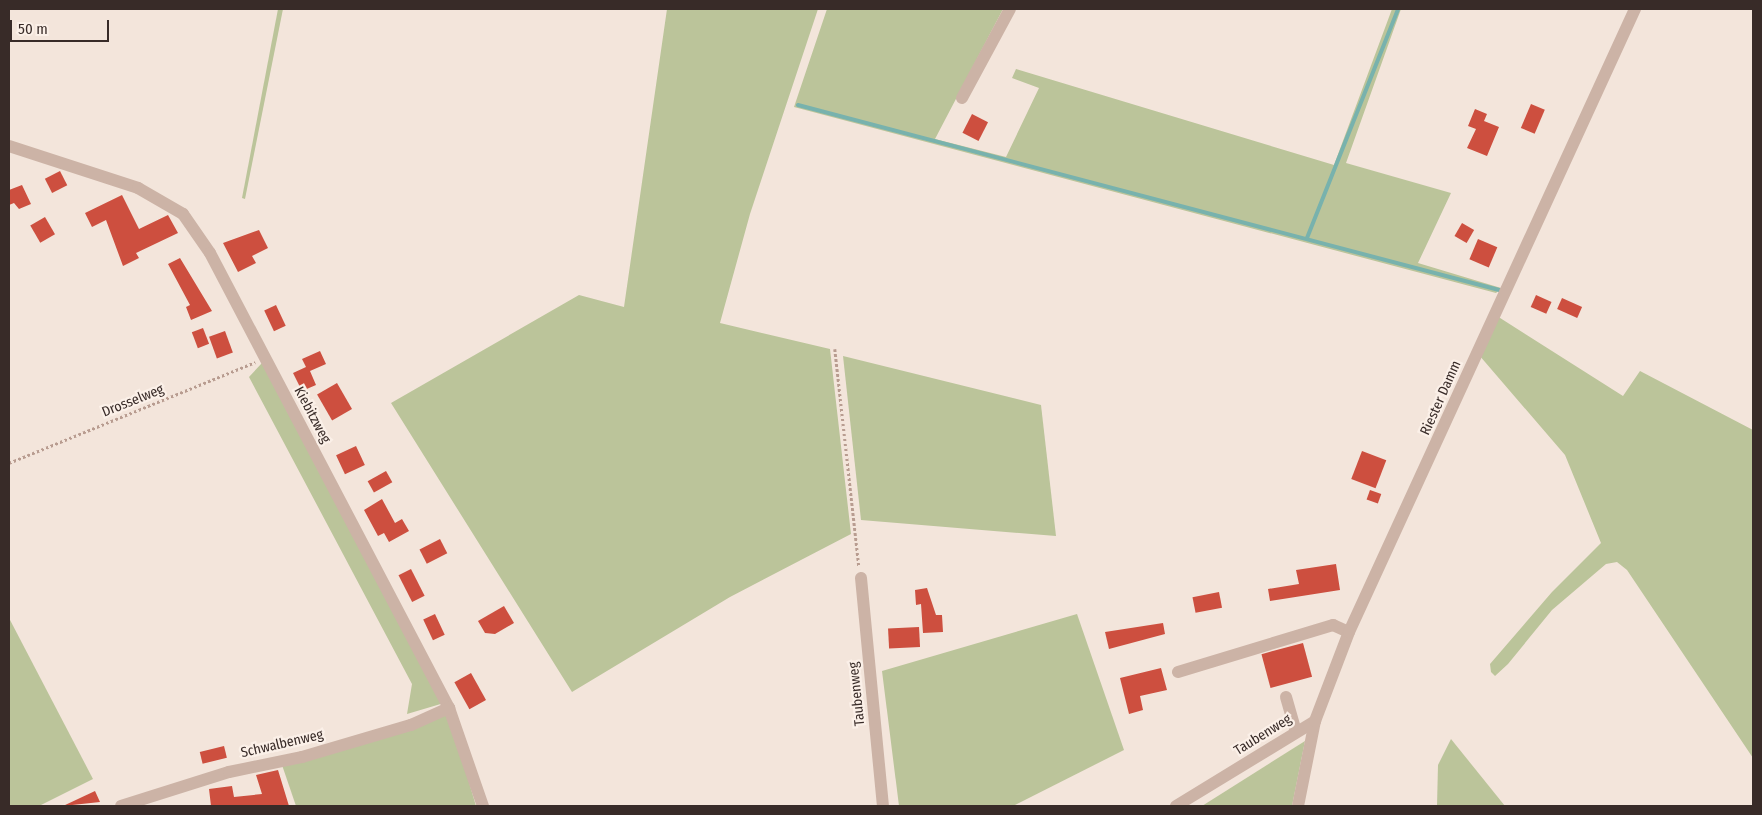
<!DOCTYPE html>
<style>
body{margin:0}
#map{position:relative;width:1762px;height:815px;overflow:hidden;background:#f3e5db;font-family:"Fira Sans Condensed",sans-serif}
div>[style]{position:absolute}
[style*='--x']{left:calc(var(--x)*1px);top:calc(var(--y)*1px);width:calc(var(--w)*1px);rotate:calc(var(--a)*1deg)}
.green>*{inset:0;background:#bbc49a}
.stream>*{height:4px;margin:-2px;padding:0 2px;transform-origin:2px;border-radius:2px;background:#78b2ad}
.building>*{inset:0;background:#cd4f3f;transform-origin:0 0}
.path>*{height:2.5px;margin-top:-1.25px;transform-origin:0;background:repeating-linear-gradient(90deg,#b89c90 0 2.5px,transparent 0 5px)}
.minor>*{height:12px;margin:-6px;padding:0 6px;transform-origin:6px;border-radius:6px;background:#ccb3a6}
span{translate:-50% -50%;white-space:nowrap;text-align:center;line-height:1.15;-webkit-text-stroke:4.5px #fbf0e8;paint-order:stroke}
.street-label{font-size:14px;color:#382b28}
.frame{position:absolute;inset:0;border:10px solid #382b28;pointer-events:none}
.scale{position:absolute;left:10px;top:20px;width:99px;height:22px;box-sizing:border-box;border:2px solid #382b28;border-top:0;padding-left:6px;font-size:15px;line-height:18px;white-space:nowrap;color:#382b28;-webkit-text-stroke:4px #fbf0e8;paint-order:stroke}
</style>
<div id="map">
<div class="green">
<div style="clip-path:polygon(278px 9px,283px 9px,245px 199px,242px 198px)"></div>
<div style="clip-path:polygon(667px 9px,818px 9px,750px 214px,720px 323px,830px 349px,851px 534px,730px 597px,572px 692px,391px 403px,579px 295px,624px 307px)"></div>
<div style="clip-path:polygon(827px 9px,1003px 9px,935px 139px,1006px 157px,1039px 88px,1012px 78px,1016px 69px,1334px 165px,1392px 9px,1401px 9px,1346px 163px,1451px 193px,1418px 263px,1501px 288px,1496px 293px,794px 107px)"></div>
<div style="clip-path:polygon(1497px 316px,1623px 396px,1640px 371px,1753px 430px,1753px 758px,1627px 570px,1617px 562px,1606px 564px,1552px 610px,1508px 664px,1495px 676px,1491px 672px,1490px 664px,1552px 592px,1601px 543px,1565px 455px,1479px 355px)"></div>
<div style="clip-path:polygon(843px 356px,1041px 405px,1056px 536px,861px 520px)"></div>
<div style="clip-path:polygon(262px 363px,444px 703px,407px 714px,412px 684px,249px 377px)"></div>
<div style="clip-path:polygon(1077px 614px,1124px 750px,1013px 806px,899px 806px,882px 671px)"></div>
<div style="clip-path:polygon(9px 618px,93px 779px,39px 806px,9px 806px)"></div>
<div style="clip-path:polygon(449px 714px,476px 806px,296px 806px,282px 765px)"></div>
<div style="clip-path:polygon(1451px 739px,1505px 806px,1437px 806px,1438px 765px)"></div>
<div style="clip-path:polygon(1305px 741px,1292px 806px,1202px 806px)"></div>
</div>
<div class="stream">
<div style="--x:798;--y:105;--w:729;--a:14.78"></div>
<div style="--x:1307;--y:238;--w:246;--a:-68.3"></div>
</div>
<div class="building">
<div style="left:1531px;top:104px;width:15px;height:26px;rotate:23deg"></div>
<div style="clip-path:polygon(1475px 109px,1487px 114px,1484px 121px,1499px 127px,1487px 156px,1467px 148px,1476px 129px,1468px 126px)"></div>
<div style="left:972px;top:114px;width:18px;height:21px;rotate:27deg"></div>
<div style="left:60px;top:171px;width:16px;height:17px;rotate:63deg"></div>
<div style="clip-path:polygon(22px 185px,31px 204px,19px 209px,14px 203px,9px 205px,9px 190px)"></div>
<div style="clip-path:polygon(122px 195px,139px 229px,168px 215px,178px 233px,136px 253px,139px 258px,123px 266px,106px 220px,92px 227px,85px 213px)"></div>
<div style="left:45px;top:217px;width:20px;height:17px;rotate:60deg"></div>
<div style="left:1462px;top:223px;width:14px;height:15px;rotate:30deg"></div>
<div style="clip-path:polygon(259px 230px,268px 248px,252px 256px,256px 263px,238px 272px,223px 243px)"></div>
<div style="left:1478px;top:239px;width:21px;height:22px;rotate:23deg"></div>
<div style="clip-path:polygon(180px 258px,212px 311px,191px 320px,186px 307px,190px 305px,168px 264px)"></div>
<div style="left:1536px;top:295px;width:17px;height:13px;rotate:24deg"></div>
<div style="left:1562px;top:298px;width:22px;height:12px;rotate:24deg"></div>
<div style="left:276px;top:305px;width:23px;height:13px;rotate:65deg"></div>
<div style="left:203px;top:328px;width:17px;height:12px;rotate:69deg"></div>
<div style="left:225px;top:331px;width:23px;height:17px;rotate:70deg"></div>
<div style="clip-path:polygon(320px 351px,326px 364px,310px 371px,316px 385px,302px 391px,293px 373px,306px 367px,302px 359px)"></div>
<div style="left:337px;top:383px;width:30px;height:23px;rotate:60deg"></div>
<div style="left:356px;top:446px;width:21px;height:22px;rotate:65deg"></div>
<div style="left:1362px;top:451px;width:26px;height:30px;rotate:21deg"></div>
<div style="left:386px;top:471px;width:13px;height:21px;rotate:61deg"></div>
<div style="left:1370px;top:490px;width:12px;height:10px;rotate:20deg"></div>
<div style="clip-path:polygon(382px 499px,395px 523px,402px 519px,409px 531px,389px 542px,384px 533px,378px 536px,364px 510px)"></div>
<div style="left:440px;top:539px;width:16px;height:23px;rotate:63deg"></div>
<div style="clip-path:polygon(1336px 564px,1340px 590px,1270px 601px,1268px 589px,1299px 584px,1296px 570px)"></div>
<div style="left:411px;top:569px;width:30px;height:14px;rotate:63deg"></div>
<div style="clip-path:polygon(927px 588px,936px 615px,942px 615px,943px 632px,923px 633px,921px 604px,916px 605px,915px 590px)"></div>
<div style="left:1219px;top:592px;width:16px;height:27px;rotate:79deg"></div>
<div style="clip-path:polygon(504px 606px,514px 623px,495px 634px,485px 633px,478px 621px)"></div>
<div style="left:435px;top:614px;width:23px;height:13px;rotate:65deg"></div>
<div style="clip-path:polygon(1163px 623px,1165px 634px,1109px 649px,1105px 632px)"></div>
<div style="left:919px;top:627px;width:20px;height:31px;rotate:87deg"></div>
<div style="left:1303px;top:643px;width:35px;height:43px;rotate:75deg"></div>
<div style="clip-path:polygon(1161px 668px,1167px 690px,1140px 696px,1143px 710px,1129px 714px,1120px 678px)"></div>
<div style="left:471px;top:673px;width:31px;height:19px;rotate:61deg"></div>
<div style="left:224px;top:746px;width:12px;height:25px;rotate:76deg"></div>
<div style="clip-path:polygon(278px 770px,289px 806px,211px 806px,209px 789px,232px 786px,234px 797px,262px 794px,256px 775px)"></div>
<div style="clip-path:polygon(95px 791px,100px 802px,63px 806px)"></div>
</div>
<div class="path">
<div style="--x:835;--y:349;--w:219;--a:83.7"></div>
<div style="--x:9;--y:463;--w:266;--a:-22.3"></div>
</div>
<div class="minor">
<div style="--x:962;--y:98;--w:101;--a:-61.7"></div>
<div style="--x:9;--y:146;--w:136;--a:18"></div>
<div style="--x:138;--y:188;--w:52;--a:30"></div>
<div style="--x:183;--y:214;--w:47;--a:55.3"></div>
<div style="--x:210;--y:253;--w:514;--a:62.29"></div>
<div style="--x:449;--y:708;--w:104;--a:70.9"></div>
<div style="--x:861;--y:578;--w:229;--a:84.5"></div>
<div style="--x:1178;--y:672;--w:162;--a:-16.9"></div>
<div style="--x:1333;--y:625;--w:17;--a:24"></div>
<div style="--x:1286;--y:697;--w:35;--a:74"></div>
<div style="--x:121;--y:806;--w:113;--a:-17.5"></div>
<div style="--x:229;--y:772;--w:75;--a:-11.6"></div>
<div style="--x:302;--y:757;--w:114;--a:-16.4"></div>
<div style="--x:411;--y:725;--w:42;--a:-24.1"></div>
<div style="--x:1176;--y:806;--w:163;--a:-31.4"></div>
<div style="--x:1298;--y:806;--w:87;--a:-78.7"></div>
<div style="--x:1315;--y:721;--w:95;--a:-69.1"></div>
<div style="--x:1349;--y:632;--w:686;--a:-65.34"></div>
</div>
<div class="street-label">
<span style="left:1441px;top:398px;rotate:-66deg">Riester Damm</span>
<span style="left:133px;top:401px;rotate:-22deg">Drosselweg</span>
<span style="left:312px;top:415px;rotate:62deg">Kiebitzweg</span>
<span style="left:857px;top:694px;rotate:-96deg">Taubenweg</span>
<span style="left:1263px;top:735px;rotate:-32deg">Taubenweg</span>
<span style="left:282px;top:744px;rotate:-13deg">Schwalbenweg</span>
</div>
<div class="frame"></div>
<div class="scale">50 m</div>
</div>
